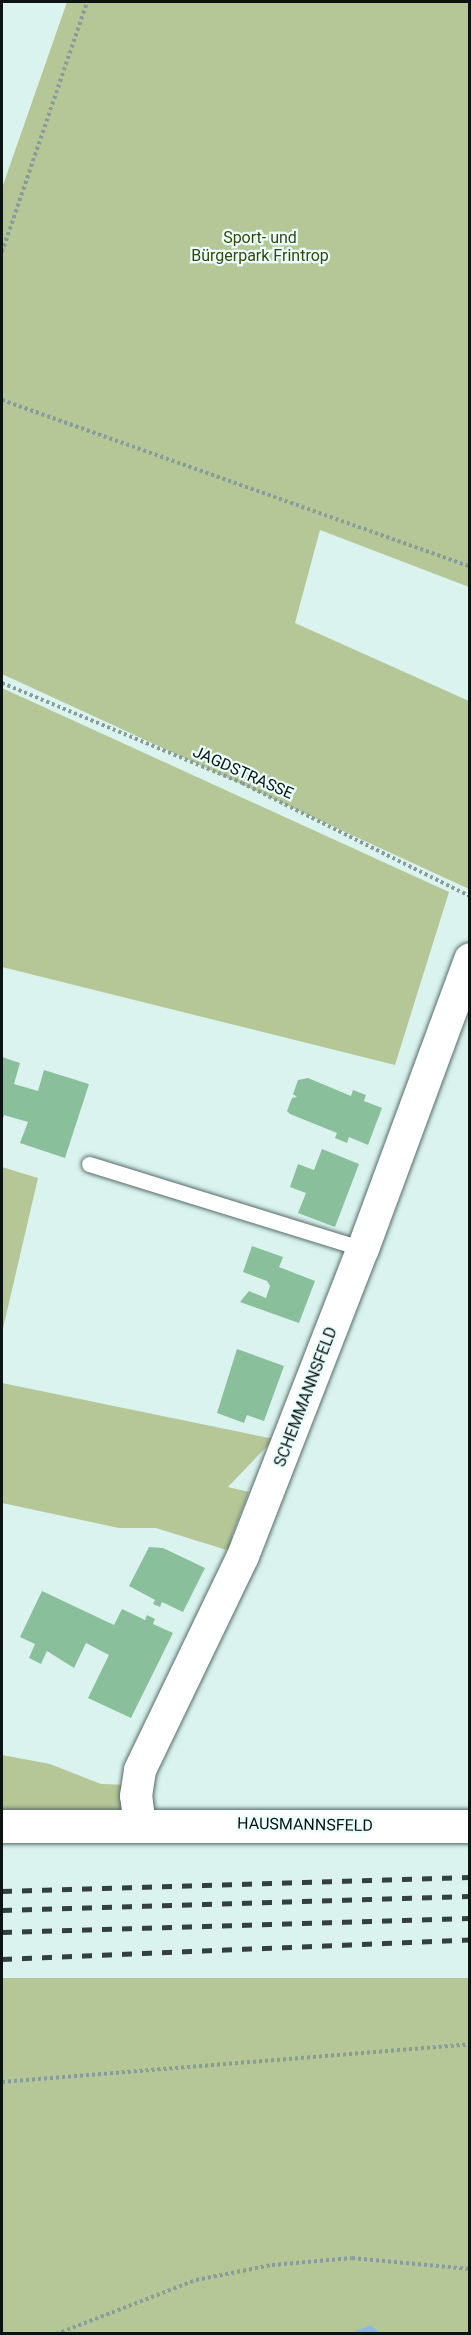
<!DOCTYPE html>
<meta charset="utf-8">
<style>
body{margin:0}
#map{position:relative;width:471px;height:2335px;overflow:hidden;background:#daf3ef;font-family:Roboto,sans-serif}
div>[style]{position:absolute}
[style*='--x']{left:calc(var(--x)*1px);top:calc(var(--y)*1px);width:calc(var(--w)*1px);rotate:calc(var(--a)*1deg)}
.green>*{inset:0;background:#b6c797;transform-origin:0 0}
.stream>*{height:9px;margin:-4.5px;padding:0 4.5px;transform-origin:4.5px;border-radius:4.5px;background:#8db8e1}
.building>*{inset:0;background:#8abf9b}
.path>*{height:4px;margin-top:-2px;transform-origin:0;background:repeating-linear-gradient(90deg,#8a9c9a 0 3px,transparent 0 6px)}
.roads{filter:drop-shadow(0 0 2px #566c69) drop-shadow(0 0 2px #566c69)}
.service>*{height:15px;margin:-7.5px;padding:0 7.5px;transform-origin:7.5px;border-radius:7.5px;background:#fff}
.minor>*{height:32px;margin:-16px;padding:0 16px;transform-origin:16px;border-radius:16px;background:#fff}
.secondary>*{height:33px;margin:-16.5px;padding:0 16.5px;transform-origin:16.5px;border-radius:16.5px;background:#fff}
.rail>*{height:4.5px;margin-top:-2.25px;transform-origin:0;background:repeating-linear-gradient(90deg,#34403e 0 10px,transparent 0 20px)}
span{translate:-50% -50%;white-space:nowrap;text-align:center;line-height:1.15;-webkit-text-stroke:4.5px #ebfffc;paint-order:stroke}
.park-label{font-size:16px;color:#374709}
.street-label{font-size:16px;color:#0b1413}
.frame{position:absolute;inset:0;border:3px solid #0b1413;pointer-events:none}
</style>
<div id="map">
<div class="green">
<div style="clip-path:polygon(67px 2px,469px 2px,469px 587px,320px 530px,295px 623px,469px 701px,469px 889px,2px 674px,2px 188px)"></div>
<div style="clip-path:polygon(2px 688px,449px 892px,395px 1065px,2px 967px)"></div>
<div style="clip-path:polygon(2px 1167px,38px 1178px,2px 1333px)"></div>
<div style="clip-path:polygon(2px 1383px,274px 1439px,228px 1487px,249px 1492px,232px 1535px,233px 1552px,156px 1528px,119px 1528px,2px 1503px)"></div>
<div style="clip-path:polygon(2px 1755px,50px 1764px,101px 1784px,132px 1785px,122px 1817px,2px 1815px)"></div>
<div style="left:469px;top:1978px;width:355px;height:467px;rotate:90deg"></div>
</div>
<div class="stream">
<div style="--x:358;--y:2334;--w:12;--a:-20"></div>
<div style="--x:369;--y:2330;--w:7;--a:34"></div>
</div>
<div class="building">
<div style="clip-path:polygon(2px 1057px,20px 1063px,14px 1084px,38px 1091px,44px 1070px,89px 1084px,65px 1158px,20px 1143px,28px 1122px,4px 1115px,2px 1122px)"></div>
<div style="clip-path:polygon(308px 1078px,351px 1096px,353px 1090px,366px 1095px,364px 1101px,382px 1108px,368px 1145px,349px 1137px,347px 1143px,335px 1138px,337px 1133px,290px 1114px,287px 1111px,292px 1098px,297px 1097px,293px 1094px,298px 1080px)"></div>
<div style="clip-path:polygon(322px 1149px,359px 1164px,335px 1227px,298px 1213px,306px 1193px,290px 1187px,298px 1164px,314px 1170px)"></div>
<div style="clip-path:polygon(252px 1246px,283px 1257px,279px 1267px,315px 1281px,299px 1323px,240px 1302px,249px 1291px,266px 1298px,270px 1286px,267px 1281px,243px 1272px)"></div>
<div style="clip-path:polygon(237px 1349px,284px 1366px,264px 1421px,247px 1415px,244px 1423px,217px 1413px)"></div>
<div style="clip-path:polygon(149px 1547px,163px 1548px,205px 1568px,183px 1612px,162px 1602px,160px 1607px,153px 1604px,155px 1600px,129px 1586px)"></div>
<div style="clip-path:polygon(42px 1591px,114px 1625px,122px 1609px,145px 1620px,147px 1615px,155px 1619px,153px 1624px,173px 1633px,131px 1718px,88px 1698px,109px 1655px,86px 1643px,74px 1668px,47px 1651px,41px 1664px,29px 1658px,35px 1644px,20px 1637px)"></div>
</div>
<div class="path">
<div style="--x:2;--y:252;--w:264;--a:-71.2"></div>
<div style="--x:2;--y:400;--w:497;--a:19.6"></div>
<div style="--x:2;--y:683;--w:260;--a:22.6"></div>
<div style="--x:242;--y:783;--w:254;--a:26.4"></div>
<div style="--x:2;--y:2082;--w:470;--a:-4.6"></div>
<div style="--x:56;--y:2334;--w:150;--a:-21.1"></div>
<div style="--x:196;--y:2280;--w:77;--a:-11.2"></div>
<div style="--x:272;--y:2265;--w:80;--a:-5"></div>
<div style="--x:352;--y:2258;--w:119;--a:5.3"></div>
</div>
<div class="roads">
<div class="service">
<div style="--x:89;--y:1164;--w:287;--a:17.2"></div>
</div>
<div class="minor">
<div style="--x:140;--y:1827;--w:31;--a:-97"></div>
<div style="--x:136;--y:1796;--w:26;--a:-81"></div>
<div style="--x:140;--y:1770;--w:237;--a:-64.3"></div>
<div style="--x:243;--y:1556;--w:330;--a:-68.7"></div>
<div style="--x:363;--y:1249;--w:309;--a:-69.7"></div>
</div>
<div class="secondary">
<div style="--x:2;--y:1826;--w:468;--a:0"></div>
</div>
</div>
<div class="rail">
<div style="--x:2;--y:1891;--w:468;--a:-1.7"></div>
<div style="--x:2;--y:1910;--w:468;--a:-1.7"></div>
<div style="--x:2;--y:1932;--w:468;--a:-1.7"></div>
<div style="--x:2;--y:1959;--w:468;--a:-2.4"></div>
</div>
<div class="park-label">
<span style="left:260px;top:247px">Sport- und<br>Bürgerpark Frintrop</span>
</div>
<div class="street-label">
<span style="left:243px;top:773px;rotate:24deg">JAGDSTRASSE</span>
<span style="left:306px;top:1397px;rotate:-69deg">SCHEMMANNSFELD</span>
<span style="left:305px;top:1825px;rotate:1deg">HAUSMANNSFELD</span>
</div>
<div class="frame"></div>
</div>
